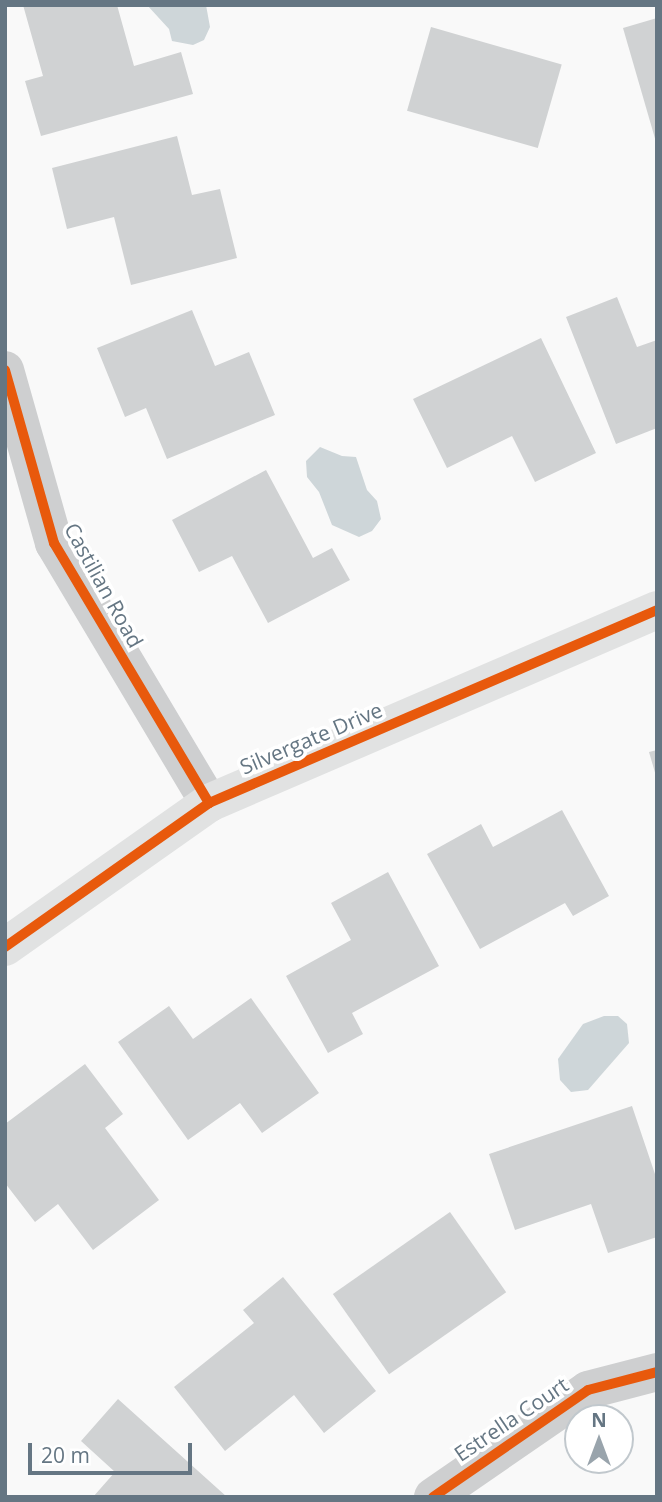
<!DOCTYPE html>
<style>
body{margin:0}
#map{position:relative;width:662px;height:1502px;overflow:hidden;background:#f9f9f9;font-family:"Open Sans",sans-serif}
div>[style]{position:absolute}
[style*='--x']{left:calc(var(--x)*1px);top:calc(var(--y)*1px);width:calc(var(--w)*1px);rotate:calc(var(--a)*1deg)}
.water>*{inset:0;background:#ced6d9}
.building>*{inset:0;background:#d0d2d3;transform-origin:0 0}
.street>*{height:38px;margin:-19px;padding:0 19px;transform-origin:19px;border-radius:19px;background:#cecfd0}
.secondary>*{height:38px;margin:-19px;padding:0 19px;transform-origin:19px;border-radius:19px;background:#e1e2e2}
.cycleway>*{height:10px;margin:-5px;padding:0 5px;transform-origin:5px;border-radius:5px;background:#e8590c}
span{translate:-50% -50%;white-space:nowrap;text-align:center;line-height:1.15;-webkit-text-stroke:7px #fff;paint-order:stroke}
.street-label{font-size:21px;color:#657683}
.frame{position:absolute;inset:0;border:7px solid #657683;pointer-events:none}
.north{position:absolute;left:564px;top:1404px;width:70px;height:70px;box-sizing:border-box;background:#fff;border:2px solid #c1c8cd;border-radius:50%;rotate:0deg;font-size:19px;font-weight:700;line-height:28px;text-align:center;color:#657683}
.north::after{content:'';display:block;margin:auto;width:24px;height:32px;background:#99a4ac;clip-path:polygon(50% 0,100% 100%,50% 72%,0 100%)}
.scale{position:absolute;left:28px;top:1443px;width:164px;height:32px;box-sizing:border-box;border:4px solid #657683;border-top:0;padding-left:9px;font-size:21px;line-height:24px;white-space:nowrap;color:#657683;-webkit-text-stroke:5px #fff;paint-order:stroke}
</style>
<div id="map">
<div class="water">
<div style="clip-path:polygon(147px 5px,206px 5px,210px 27px,204px 40px,193px 45px,172px 41px,169px 29px)"></div>
<div style="clip-path:polygon(320px 447px,342px 456px,356px 457px,367px 490px,377px 501px,381px 519px,372px 531px,359px 537px,332px 525px,319px 492px,307px 477px,306px 461px)"></div>
<div style="clip-path:polygon(604px 1016px,618px 1016px,627px 1024px,629px 1043px,588px 1090px,571px 1092px,560px 1080px,558px 1059px,583px 1024px)"></div>
</div>
<div class="building">
<div style="clip-path:polygon(23px 5px,117px 5px,134px 66px,181px 52px,193px 94px,41px 136px,25px 81px,43px 76px)"></div>
<div style="clip-path:polygon(657px 18px,657px 142px,656px 142px,623px 28px)"></div>
<div style="left:431px;top:27px;width:136px;height:87px;rotate:16deg"></div>
<div style="clip-path:polygon(177px 136px,192px 195px,220px 189px,237px 258px,131px 285px,114px 217px,67px 229px,52px 168px)"></div>
<div style="clip-path:polygon(617px 297px,637px 347px,657px 340px,657px 428px,616px 444px,566px 317px)"></div>
<div style="clip-path:polygon(192px 310px,215px 366px,249px 352px,275px 415px,167px 459px,146px 408px,125px 417px,97px 348px)"></div>
<div style="clip-path:polygon(541px 338px,596px 453px,535px 482px,512px 436px,447px 468px,413px 399px)"></div>
<div style="clip-path:polygon(266px 470px,313px 558px,332px 548px,350px 580px,268px 623px,232px 556px,199px 572px,172px 520px)"></div>
<div style="clip-path:polygon(657px 750px,657px 776px,656px 776px,649px 752px)"></div>
<div style="clip-path:polygon(562px 810px,609px 896px,573px 916px,565px 903px,480px 949px,427px 854px,481px 824px,493px 847px)"></div>
<div style="clip-path:polygon(388px 872px,439px 966px,352px 1013px,363px 1034px,328px 1053px,286px 976px,351px 940px,331px 903px)"></div>
<div style="clip-path:polygon(251px 998px,319px 1093px,262px 1133px,240px 1103px,188px 1140px,118px 1042px,169px 1006px,193px 1039px)"></div>
<div style="clip-path:polygon(85px 1064px,123px 1114px,105px 1128px,159px 1200px,93px 1250px,58px 1204px,35px 1222px,5px 1183px,5px 1124px)"></div>
<div style="clip-path:polygon(632px 1106px,657px 1180px,657px 1237px,608px 1253px,591px 1204px,515px 1230px,489px 1154px)"></div>
<div style="left:450px;top:1212px;width:98px;height:143px;rotate:55deg"></div>
<div style="clip-path:polygon(283px 1277px,376px 1391px,324px 1433px,294px 1395px,225px 1451px,174px 1387px,254px 1323px,243px 1310px)"></div>
<div style="clip-path:polygon(118px 1399px,227px 1497px,93px 1497px,115px 1472px,81px 1441px)"></div>
</div>
<div class="street">
<div style="--x:5;--y:370;--w:180;--a:74.2"></div>
<div style="--x:54;--y:543;--w:303;--a:59.2"></div>
<div style="--x:433;--y:1497;--w:188;--a:-34.6"></div>
<div style="--x:588;--y:1390;--w:71;--a:-14.6"></div>
</div>
<div class="secondary">
<div style="--x:5;--y:947;--w:250;--a:-35.2"></div>
<div style="--x:209;--y:803;--w:488;--a:-23.3"></div>
</div>
<div class="cycleway">
<div style="--x:5;--y:370;--w:180;--a:74.2"></div>
<div style="--x:54;--y:543;--w:303;--a:59.2"></div>
<div style="--x:5;--y:947;--w:250;--a:-35.2"></div>
<div style="--x:209;--y:803;--w:488;--a:-23.3"></div>
<div style="--x:433;--y:1497;--w:188;--a:-34.6"></div>
<div style="--x:588;--y:1390;--w:71;--a:-14.6"></div>
</div>
<div class="street-label">
<span style="left:104px;top:585px;rotate:61deg">Castilian Road</span>
<span style="left:311px;top:738px;rotate:-23deg">Silvergate Drive</span>
<span style="left:511px;top:1419px;rotate:-34deg">Estrella Court</span>
</div>
<div class="frame"></div>
<div class="north">N</div>
<div class="scale">20 m</div>
</div>
